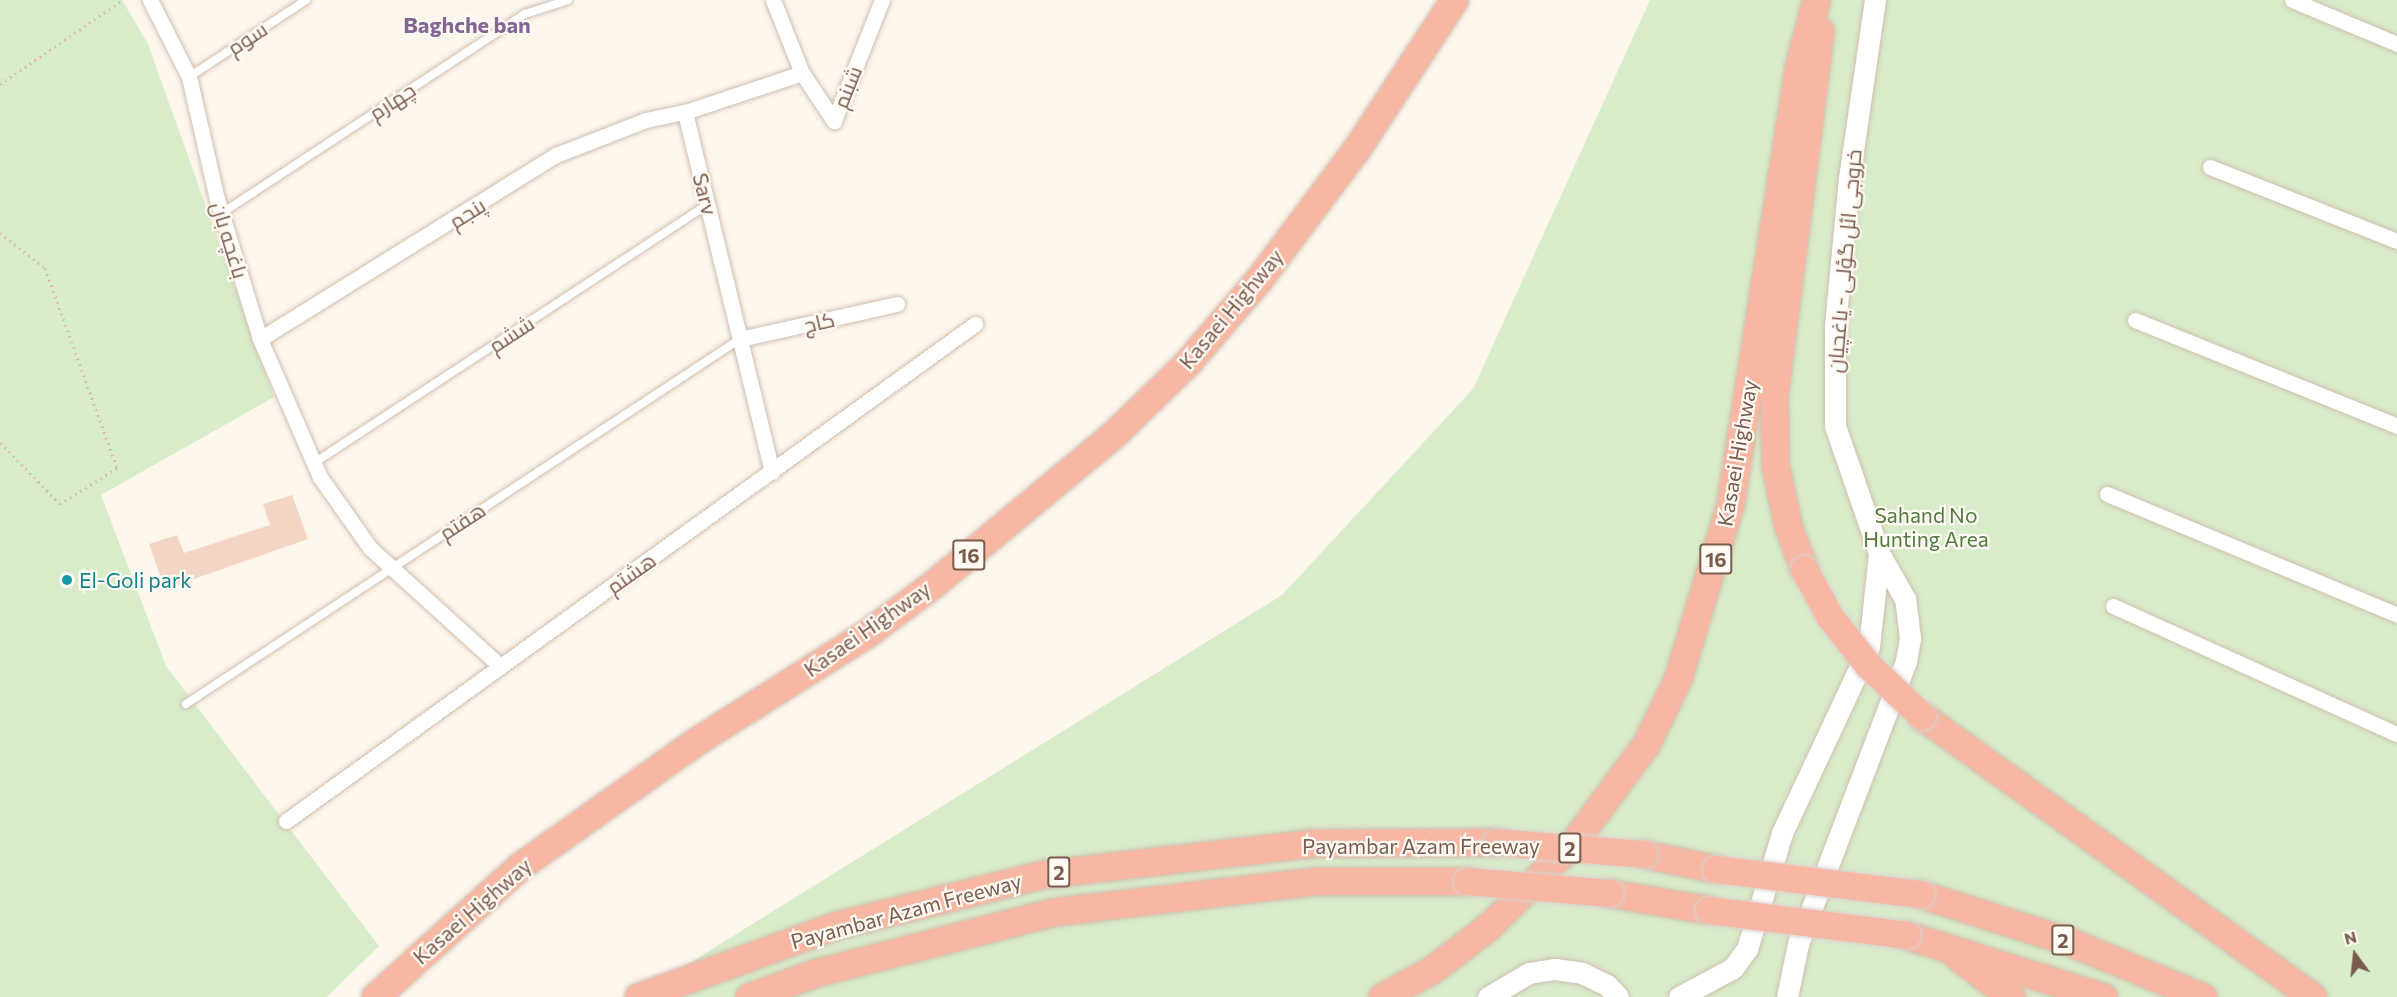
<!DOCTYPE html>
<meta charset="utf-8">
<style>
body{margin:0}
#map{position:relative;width:2397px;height:997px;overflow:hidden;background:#fdf6ec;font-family:Commissioner,Cairo,sans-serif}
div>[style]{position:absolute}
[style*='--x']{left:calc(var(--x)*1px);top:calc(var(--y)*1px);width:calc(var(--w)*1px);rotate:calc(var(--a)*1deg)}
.green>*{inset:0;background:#d8ecc9}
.building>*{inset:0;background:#f3d5c3}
.path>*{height:3px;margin-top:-1.5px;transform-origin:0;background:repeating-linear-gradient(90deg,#d9b8a5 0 1.5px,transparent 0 6px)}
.roads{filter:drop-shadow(0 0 2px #d1beb0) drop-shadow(0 0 2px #d1beb0)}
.lane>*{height:8px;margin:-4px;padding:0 4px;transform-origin:4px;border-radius:4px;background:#fff}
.street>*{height:15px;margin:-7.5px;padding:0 7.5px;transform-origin:7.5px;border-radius:7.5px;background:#fff}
.secondary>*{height:21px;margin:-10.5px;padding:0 10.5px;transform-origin:10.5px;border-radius:10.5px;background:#fff}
.highway>*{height:27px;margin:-13.5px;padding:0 13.5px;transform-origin:13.5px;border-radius:13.5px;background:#f7b7a3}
.bridges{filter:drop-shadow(0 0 2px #dad1cd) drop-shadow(0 0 2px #dad1cd)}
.highway-bridge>*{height:27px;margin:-13.5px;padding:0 13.5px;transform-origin:13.5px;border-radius:13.5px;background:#f7b7a3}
.dots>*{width:16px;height:16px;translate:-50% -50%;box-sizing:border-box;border:3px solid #fffaf3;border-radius:50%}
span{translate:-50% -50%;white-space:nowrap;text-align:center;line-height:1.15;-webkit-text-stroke:4.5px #fffaf3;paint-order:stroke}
.shield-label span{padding:2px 4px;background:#fffaf3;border:2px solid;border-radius:4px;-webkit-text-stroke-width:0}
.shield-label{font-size:20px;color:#7a5c4d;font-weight:700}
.street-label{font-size:21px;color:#7a5c4d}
.park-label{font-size:21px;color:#537a41}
.culture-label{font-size:21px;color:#0d838f}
.left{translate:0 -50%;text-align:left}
.neighbourhood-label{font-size:22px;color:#846695;font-weight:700}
.north{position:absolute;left:2325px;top:925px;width:60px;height:60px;-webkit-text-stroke:4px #fffaf3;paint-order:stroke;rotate:345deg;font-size:16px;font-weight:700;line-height:24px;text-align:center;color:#7a5c4d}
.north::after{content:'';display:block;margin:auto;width:21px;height:27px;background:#7a5c4d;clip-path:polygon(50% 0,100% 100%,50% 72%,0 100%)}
</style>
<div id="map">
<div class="green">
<div style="clip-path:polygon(0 0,122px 0,148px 44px,274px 397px,101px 495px,166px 666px,379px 946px,327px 997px,0 997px)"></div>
<div style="clip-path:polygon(1650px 0,2397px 0,2397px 997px,635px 997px,1282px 595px,1473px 389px)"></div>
</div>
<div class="building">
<div style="clip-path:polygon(292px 495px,308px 539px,165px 589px,149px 544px,177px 535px,184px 553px,270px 525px,263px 504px)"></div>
</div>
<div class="path">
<div style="--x:0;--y:84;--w:149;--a:-34.3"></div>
<div style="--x:0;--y:233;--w:57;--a:37.9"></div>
<div style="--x:45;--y:268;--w:213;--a:70.2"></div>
<div style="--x:117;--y:468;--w:67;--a:147.7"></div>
<div style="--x:60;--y:504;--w:86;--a:-134.1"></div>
</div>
<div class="roads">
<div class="lane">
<div style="--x:189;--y:77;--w:140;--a:-33.3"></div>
<div style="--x:222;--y:213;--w:363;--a:-33.3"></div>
<div style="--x:525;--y:14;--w:45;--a:-18"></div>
<div style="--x:314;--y:463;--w:472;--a:-33.3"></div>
<div style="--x:186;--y:704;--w:663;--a:-33.38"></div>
</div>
<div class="street">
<div style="--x:150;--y:0;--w:86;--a:63.1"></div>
<div style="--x:189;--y:77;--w:125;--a:77.1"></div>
<div style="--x:217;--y:199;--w:146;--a:72.9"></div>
<div style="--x:260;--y:339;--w:150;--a:66.5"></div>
<div style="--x:320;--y:477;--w:87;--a:54.8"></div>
<div style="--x:370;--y:548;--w:176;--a:42.2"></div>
<div style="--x:2292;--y:0;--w:114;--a:22.7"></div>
<div style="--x:802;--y:73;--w:58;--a:56.3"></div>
<div style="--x:834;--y:121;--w:130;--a:-68.4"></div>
<div style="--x:2210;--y:167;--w:201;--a:21.6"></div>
<div style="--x:2135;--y:320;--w:283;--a:22"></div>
<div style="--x:260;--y:339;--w:349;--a:-31.9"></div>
<div style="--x:556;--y:155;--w:97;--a:-21.3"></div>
<div style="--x:646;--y:120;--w:40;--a:-12"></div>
<div style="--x:740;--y:339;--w:161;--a:-12.6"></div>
<div style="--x:772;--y:472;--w:370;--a:-103.6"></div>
<div style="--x:685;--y:112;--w:123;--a:-18.4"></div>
<div style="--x:802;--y:73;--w:79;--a:-111.7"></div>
<div style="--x:2107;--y:494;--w:314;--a:22.6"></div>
<div style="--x:2113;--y:606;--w:312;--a:24.3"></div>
<div style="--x:286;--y:821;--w:850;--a:-35.8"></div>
</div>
<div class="secondary">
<div style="--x:1488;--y:997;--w:48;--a:-30.3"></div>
<div style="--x:1529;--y:973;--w:26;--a:-9"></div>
<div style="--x:1555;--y:969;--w:27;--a:8"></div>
<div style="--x:1582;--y:973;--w:28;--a:26"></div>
<div style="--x:1607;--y:985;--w:16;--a:47"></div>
<div style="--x:1679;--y:997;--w:61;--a:-28.2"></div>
<div style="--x:1733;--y:968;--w:24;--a:-54"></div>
<div style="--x:1747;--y:949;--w:121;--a:-73.2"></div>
<div style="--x:1782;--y:833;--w:205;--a:-64.9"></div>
<div style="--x:1869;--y:647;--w:95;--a:-83.9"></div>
<div style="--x:1787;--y:997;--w:54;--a:-78.3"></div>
<div style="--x:1798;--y:944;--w:303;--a:-69.1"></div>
<div style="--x:1906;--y:661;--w:23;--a:-80"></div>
<div style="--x:1910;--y:638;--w:39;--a:-97"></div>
<div style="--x:1905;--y:599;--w:53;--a:-119.5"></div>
<div style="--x:1879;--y:553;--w:134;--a:-109.1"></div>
<div style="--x:1835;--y:426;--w:100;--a:-90"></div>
<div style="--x:1835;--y:326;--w:149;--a:-84.6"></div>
<div style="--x:1849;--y:178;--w:180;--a:-81.7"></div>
</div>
<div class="highway">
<div style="--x:1804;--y:569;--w:46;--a:-110.4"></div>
<div style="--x:1788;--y:526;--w:62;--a:-102"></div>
<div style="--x:1775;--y:465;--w:70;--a:-90.8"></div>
<div style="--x:1774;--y:395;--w:367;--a:-82.8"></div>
<div style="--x:1922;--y:716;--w:481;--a:35.7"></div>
<div style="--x:1644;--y:854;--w:74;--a:11.8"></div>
<div style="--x:1609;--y:893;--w:101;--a:9.6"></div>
<div style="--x:1920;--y:894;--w:157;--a:17.7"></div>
<div style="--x:2070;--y:942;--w:144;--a:22.5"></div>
<div style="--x:1906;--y:935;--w:207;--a:17.5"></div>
<div style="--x:1957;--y:956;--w:68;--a:37.2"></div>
<div style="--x:375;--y:997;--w:195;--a:-42.1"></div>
<div style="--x:520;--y:866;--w:214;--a:-35.3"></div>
<div style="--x:695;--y:742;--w:202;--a:-32.3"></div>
<div style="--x:866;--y:634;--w:82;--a:-36.6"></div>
<div style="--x:932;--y:585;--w:236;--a:-39.7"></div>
<div style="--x:1114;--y:434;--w:102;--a:-44.2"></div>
<div style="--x:1187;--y:363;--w:111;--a:-49.4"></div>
<div style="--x:1259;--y:279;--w:164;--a:-53.2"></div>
<div style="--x:1357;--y:148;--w:177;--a:-56.8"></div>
<div style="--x:638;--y:997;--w:212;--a:-19.9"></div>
<div style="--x:837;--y:925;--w:214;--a:-13.8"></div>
<div style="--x:1045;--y:874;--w:270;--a:-6.6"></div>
<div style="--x:1313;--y:843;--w:184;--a:-0.3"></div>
<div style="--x:749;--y:997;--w:70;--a:-20"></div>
<div style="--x:815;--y:973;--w:245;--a:-14.4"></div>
<div style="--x:1052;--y:912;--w:266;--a:-6.7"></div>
<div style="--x:1316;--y:881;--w:151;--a:0"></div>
<div style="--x:1382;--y:997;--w:58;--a:-28.8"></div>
<div style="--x:1433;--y:969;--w:71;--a:-37.5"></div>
<div style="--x:1489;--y:926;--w:118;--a:-44.7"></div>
<div style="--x:1573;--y:843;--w:123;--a:-53.6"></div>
<div style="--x:1646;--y:744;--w:73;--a:-64.1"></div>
<div style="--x:1678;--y:678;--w:181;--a:-73.3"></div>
<div style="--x:1730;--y:505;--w:445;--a:-81.1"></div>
<div style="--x:1799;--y:65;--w:67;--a:-75.3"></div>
</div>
</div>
<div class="bridges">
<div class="highway-bridge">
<div style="--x:1804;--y:569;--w:55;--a:61.6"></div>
<div style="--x:1830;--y:617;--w:61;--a:51.6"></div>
<div style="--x:1868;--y:665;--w:74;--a:43.4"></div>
<div style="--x:1497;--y:842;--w:147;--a:4.7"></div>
<div style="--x:1716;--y:869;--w:206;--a:7"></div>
<div style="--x:1467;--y:881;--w:143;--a:4.8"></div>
<div style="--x:1709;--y:910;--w:199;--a:7.2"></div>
</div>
</div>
<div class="dots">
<div style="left:67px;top:580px;background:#0f9aa8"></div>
</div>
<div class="shield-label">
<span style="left:969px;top:555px">16</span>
<span style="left:1716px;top:559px">16</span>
<span style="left:1570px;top:848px">2</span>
<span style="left:1059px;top:872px">2</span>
<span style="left:2063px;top:940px">2</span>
</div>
<div class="street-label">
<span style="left:247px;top:38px;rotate:-33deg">سوم</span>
<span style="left:847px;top:87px;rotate:-68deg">شبنم</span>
<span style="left:392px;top:101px;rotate:-33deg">چهارم</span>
<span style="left:705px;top:194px;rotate:76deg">Sarv</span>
<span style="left:467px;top:213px;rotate:-32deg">پنجم</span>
<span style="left:230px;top:240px;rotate:73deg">باغچه بان</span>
<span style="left:1844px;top:261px;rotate:-85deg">خروجی ائل گؤلی - یاغچیان</span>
<span style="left:1231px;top:309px;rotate:-50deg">Kasaei Highway</span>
<span style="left:819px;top:322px;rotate:-13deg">کاج</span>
<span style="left:511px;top:334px;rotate:-33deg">ششم</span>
<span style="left:1737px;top:453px;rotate:-80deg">Kasaei Highway</span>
<span style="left:462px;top:521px;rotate:-33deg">هفتم</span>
<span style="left:631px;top:573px;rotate:-35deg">هشتم</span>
<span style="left:867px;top:629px;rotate:-35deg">Kasaei Highway</span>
<span style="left:1421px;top:846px">Payambar Azam Freeway</span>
<span style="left:472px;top:911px;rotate:-41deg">Kasaei Highway</span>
<span style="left:906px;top:911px;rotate:-15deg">Payambar Azam Freeway</span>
</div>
<div class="park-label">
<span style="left:1926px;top:527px">Sahand No<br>Hunting Area</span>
</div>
<div class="culture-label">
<span class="left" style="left:79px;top:580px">El-Goli park</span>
</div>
<div class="neighbourhood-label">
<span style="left:467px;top:25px">Baghche ban</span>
</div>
<div class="north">N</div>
</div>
